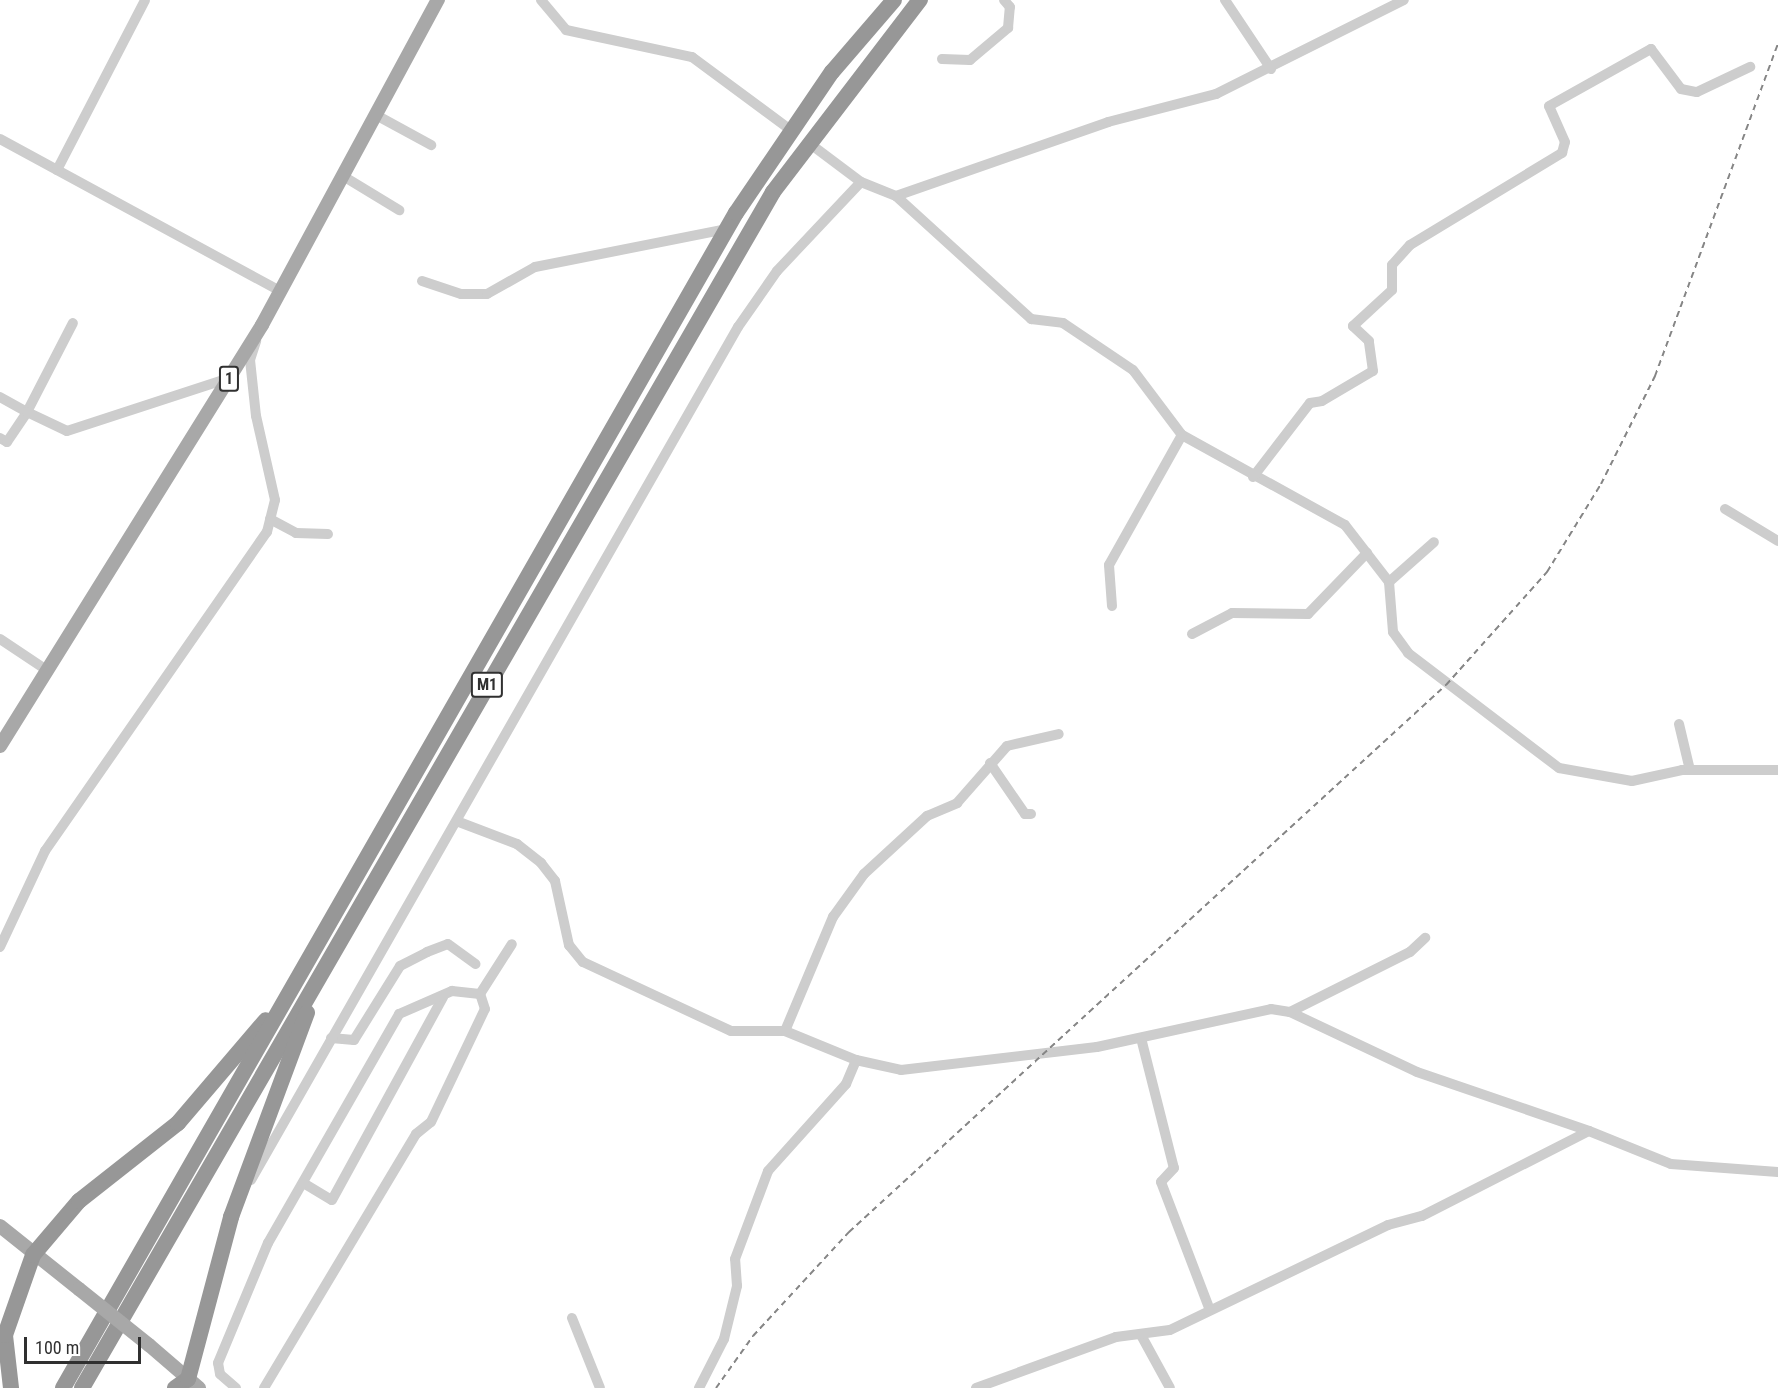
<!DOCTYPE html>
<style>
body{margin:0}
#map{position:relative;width:1778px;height:1388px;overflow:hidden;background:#fff;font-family:"Roboto Condensed",sans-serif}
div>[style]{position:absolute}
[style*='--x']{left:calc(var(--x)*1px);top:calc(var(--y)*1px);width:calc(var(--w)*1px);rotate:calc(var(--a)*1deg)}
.minor>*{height:10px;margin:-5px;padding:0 5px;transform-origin:5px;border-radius:5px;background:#cdcdcd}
.major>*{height:14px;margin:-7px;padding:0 7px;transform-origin:7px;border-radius:7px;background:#a8a8a8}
.highway>*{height:16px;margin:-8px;padding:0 8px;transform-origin:8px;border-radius:8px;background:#979797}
.rail>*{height:2px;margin-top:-1px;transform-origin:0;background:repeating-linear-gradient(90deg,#858585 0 6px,transparent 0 10.5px)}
.major-bridge>*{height:14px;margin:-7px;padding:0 7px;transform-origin:7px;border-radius:7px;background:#a8a8a8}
span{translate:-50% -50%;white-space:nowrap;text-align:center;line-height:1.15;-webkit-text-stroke:6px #fff;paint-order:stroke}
.shield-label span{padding:2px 4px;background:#fff;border:2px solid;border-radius:4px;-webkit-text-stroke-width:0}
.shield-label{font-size:16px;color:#303030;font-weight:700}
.scale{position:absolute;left:24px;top:1337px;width:117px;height:27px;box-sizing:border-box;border:3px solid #303030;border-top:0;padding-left:8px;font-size:18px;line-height:21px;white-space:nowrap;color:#303030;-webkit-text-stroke:4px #fff;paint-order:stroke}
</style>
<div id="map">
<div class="minor">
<div style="--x:541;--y:0;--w:39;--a:50"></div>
<div style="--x:566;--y:30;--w:129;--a:12.1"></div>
<div style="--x:692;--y:57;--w:124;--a:36.5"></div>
<div style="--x:1225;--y:0;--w:83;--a:56.3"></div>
<div style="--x:942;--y:59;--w:28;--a:2"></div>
<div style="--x:970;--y:60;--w:50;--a:-40.1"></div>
<div style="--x:1008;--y:28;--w:21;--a:-85"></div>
<div style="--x:1010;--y:7;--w:9;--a:-131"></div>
<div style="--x:376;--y:115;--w:63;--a:28.6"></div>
<div style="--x:0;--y:139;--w:319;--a:28.5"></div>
<div style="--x:809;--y:143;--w:65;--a:36.9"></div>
<div style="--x:861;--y:182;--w:38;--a:22"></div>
<div style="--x:896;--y:196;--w:183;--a:42.3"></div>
<div style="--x:1031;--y:319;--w:32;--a:7"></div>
<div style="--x:1063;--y:323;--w:84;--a:33.9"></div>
<div style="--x:1133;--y:370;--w:81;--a:53"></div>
<div style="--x:1182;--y:435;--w:186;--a:28.9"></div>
<div style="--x:1345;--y:525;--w:72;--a:52.3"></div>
<div style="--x:1389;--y:582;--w:50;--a:85.4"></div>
<div style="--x:1393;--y:632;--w:26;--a:54"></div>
<div style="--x:1408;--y:653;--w:190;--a:37.3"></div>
<div style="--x:1559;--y:768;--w:74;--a:10.1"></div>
<div style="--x:1632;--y:781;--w:51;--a:-12.4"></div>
<div style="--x:1682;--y:770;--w:96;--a:0"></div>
<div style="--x:57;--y:170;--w:191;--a:-62.6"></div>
<div style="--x:343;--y:176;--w:66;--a:31.3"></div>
<div style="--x:896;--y:196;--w:225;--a:-19.2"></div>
<div style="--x:1108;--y:122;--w:112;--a:-14.5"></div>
<div style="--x:1216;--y:94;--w:210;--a:-26.6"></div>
<div style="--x:422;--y:281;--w:41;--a:18.4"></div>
<div style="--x:461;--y:294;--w:26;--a:0"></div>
<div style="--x:487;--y:294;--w:55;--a:-29.4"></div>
<div style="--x:535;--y:267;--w:196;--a:-11.2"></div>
<div style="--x:0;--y:397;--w:31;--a:29"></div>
<div style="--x:27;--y:412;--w:100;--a:-62.7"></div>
<div style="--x:0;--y:438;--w:8;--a:30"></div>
<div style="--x:7;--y:442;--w:36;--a:-56"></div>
<div style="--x:27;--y:412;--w:44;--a:25.4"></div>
<div style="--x:67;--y:431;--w:170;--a:-18.1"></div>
<div style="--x:1253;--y:477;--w:93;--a:-52.4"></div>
<div style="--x:1310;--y:403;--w:12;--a:-9"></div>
<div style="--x:1322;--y:401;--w:59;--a:-30.5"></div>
<div style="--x:1373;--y:371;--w:30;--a:-98"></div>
<div style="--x:1369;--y:341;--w:22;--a:-137"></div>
<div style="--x:1353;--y:326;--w:53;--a:-42.7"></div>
<div style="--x:1392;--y:290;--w:25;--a:-90"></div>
<div style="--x:1392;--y:265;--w:27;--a:-48"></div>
<div style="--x:1410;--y:245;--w:178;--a:-31.2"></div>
<div style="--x:1562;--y:153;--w:11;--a:-75"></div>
<div style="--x:1565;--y:142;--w:39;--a:-114"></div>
<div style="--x:1549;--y:106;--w:117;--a:-29.2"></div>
<div style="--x:1651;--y:49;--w:50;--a:53.1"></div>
<div style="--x:1681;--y:89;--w:16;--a:11"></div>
<div style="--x:1697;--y:92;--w:59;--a:-25.3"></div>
<div style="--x:1725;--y:509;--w:62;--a:31.1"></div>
<div style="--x:270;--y:519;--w:30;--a:28"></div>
<div style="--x:296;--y:533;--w:32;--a:2"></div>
<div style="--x:1389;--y:582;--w:60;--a:-41.6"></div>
<div style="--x:1112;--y:606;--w:41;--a:-94.2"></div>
<div style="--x:1109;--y:565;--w:149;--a:-60.7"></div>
<div style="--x:1192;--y:634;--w:45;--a:-27.7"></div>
<div style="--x:1232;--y:613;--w:76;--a:0.8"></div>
<div style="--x:1308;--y:614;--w:85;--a:-46"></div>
<div style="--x:0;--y:639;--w:58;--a:33.7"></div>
<div style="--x:1679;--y:724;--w:47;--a:76.6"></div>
<div style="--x:990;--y:763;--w:62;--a:55.5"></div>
<div style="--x:1025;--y:814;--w:6;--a:0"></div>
<div style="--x:459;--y:822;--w:62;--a:20.8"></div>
<div style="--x:517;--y:844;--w:31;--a:38"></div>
<div style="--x:541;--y:863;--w:23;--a:52"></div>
<div style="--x:555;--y:881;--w:66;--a:77.7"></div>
<div style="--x:569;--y:945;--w:22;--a:51"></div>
<div style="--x:583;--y:962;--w:163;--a:25"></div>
<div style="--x:731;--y:1031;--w:54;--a:0"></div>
<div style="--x:785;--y:1031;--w:77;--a:22.2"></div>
<div style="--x:856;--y:1060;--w:46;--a:12.5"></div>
<div style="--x:901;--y:1070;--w:197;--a:-6.7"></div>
<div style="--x:1097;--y:1047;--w:178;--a:-12.3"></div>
<div style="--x:1271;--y:1009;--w:19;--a:9"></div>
<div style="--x:1290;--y:1012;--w:140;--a:25.3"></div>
<div style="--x:1417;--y:1072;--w:182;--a:18.9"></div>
<div style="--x:0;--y:947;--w:106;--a:-64.9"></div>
<div style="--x:45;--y:851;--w:389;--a:-55.2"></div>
<div style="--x:267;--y:532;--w:33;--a:-76"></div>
<div style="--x:275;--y:500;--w:86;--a:-102.7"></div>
<div style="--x:256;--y:416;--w:56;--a:-96.1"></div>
<div style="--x:250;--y:360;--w:20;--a:-72"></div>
<div style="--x:1290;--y:1012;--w:134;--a:-26.6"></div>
<div style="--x:1410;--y:952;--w:21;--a:-43"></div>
<div style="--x:785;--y:1031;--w:124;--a:-67.2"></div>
<div style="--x:833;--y:917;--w:53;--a:-54.2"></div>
<div style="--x:864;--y:874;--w:86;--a:-42.6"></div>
<div style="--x:927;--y:816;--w:33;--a:-23"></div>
<div style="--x:957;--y:803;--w:76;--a:-48.7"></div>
<div style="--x:1007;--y:746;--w:53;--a:-13"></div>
<div style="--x:331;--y:1038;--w:23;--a:5"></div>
<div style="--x:354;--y:1040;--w:87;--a:-58.1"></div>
<div style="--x:400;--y:966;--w:30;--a:-27"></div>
<div style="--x:427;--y:952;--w:22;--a:-21"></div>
<div style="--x:448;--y:944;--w:34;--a:36"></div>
<div style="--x:1141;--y:1038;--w:134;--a:75.8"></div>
<div style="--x:1174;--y:1168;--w:19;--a:133"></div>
<div style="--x:1161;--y:1182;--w:135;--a:69.1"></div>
<div style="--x:251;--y:1180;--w:982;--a:-60.28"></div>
<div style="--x:738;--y:327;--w:68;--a:-55.1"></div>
<div style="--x:777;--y:271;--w:122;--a:-46.7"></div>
<div style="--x:305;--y:1184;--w:31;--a:31"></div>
<div style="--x:332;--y:1200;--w:231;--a:-61.3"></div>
<div style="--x:572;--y:1318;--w:75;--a:68.2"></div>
<div style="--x:1141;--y:1335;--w:60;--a:61.3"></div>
<div style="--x:236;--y:1388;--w:21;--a:-139"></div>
<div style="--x:220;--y:1374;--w:11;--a:-100"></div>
<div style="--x:218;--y:1363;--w:130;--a:-67.4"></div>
<div style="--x:268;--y:1243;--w:264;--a:-60.2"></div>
<div style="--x:399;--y:1014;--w:58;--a:-23.5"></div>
<div style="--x:452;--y:991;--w:28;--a:6"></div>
<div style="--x:480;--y:994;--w:59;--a:-57.4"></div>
<div style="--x:264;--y:1388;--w:296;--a:-59.1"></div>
<div style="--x:416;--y:1134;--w:19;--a:-39"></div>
<div style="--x:431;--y:1122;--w:125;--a:-64.5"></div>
<div style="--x:485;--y:1009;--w:16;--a:-108"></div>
<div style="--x:699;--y:1388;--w:55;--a:-63"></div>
<div style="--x:724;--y:1339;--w:55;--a:-76.2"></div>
<div style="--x:737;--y:1286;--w:27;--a:-94"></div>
<div style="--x:735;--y:1259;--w:94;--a:-69.4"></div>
<div style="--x:768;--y:1171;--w:117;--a:-48.1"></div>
<div style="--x:846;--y:1084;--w:26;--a:-67"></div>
<div style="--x:976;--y:1388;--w:149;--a:-20"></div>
<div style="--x:1116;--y:1337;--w:54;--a:-7.4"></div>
<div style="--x:1170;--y:1330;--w:242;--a:-25.7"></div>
<div style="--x:1388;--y:1225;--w:35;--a:-15"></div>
<div style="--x:1422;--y:1216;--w:187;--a:-27"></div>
<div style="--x:1589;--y:1131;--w:88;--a:21.9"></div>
<div style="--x:1671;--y:1164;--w:107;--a:4.3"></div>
</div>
<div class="major">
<div style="--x:0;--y:746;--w:496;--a:-58.1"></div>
<div style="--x:262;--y:325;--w:370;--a:-61.6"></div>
<div style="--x:0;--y:1226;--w:101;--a:38.6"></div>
<div style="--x:149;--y:1345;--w:66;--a:40.7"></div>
</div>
<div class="highway">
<div style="--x:11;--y:1388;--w:53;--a:-96.5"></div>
<div style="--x:5;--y:1335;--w:85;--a:-70.7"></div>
<div style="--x:33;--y:1255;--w:71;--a:-49.6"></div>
<div style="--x:79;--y:1201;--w:126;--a:-38.2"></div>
<div style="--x:178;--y:1123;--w:135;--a:-49.5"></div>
<div style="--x:63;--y:1388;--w:1354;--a:-60.2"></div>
<div style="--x:736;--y:213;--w:171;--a:-55.8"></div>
<div style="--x:832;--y:72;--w:95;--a:-49.3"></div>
<div style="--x:82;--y:1388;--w:1381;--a:-59.98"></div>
<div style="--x:773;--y:192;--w:242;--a:-52.6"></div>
<div style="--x:175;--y:1388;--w:16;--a:-35"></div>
<div style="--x:188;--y:1379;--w:168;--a:-75.1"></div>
<div style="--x:231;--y:1217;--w:218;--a:-69.6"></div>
</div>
<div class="rail">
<div style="--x:716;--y:1388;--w:64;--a:-54.6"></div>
<div style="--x:753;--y:1336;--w:142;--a:-47.3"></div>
<div style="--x:849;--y:1232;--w:810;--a:-42.5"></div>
<div style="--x:1446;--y:685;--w:152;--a:-48.2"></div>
<div style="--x:1547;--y:572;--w:103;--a:-58.5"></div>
<div style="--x:1601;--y:484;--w:121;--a:-63.4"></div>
<div style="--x:1655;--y:376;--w:354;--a:-69.7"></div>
</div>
<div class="major-bridge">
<div style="--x:79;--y:1289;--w:90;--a:38.7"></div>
</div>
<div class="shield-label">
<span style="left:229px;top:379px">1</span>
<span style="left:487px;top:685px">M1</span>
</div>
<div class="scale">100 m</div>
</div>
